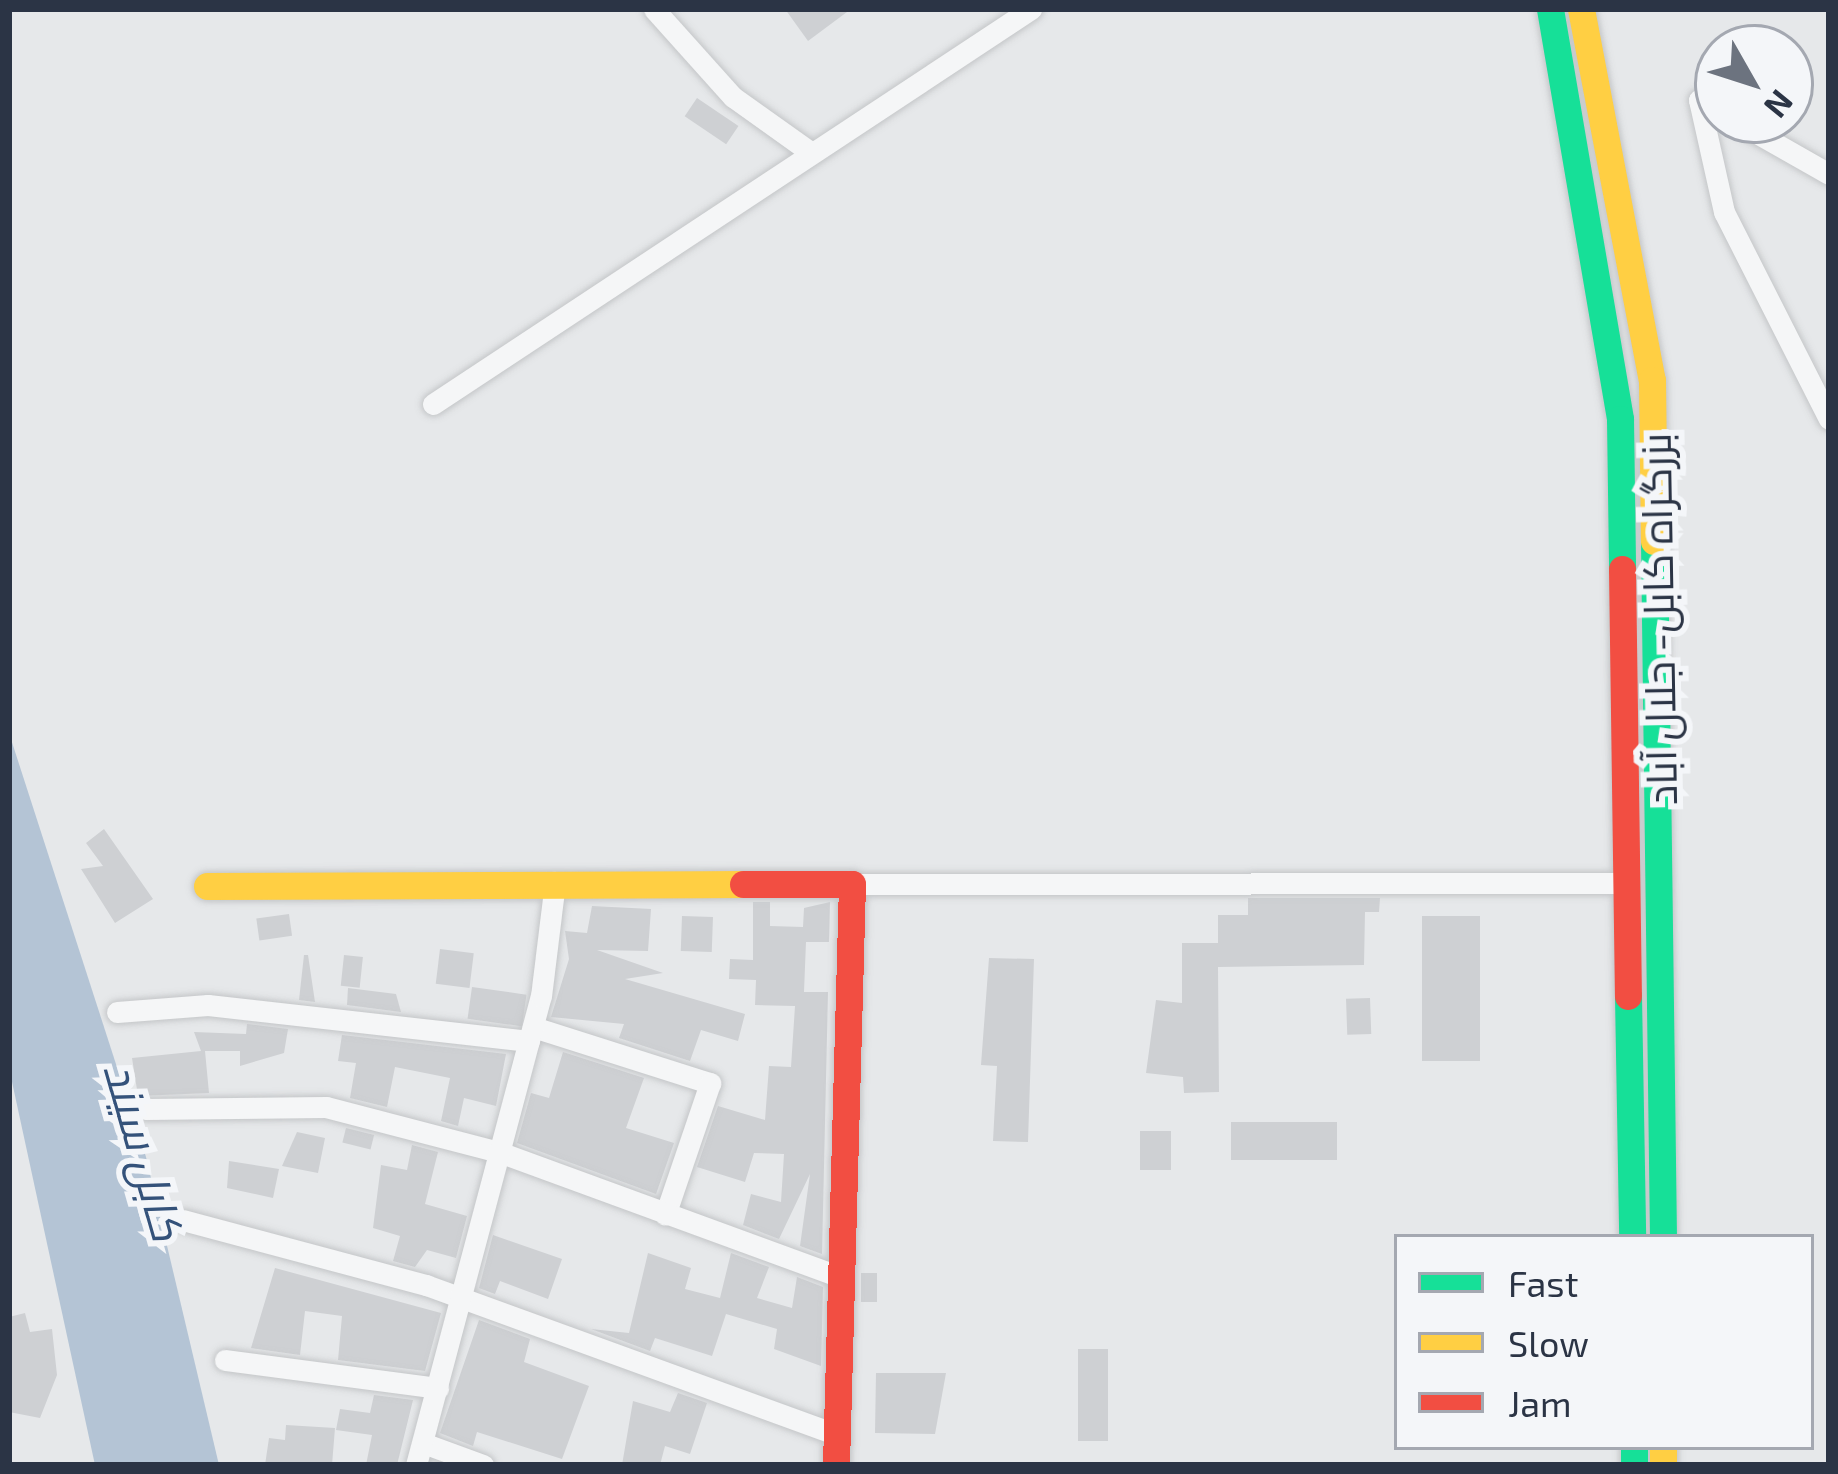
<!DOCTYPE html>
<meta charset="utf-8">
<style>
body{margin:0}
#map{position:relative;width:1838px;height:1474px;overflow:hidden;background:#e6e8ea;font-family:"Exo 2",Cairo,sans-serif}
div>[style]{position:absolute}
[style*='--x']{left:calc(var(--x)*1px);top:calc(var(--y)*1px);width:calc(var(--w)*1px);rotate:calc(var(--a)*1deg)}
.water>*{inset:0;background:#b4c4d5}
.building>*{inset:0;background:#ced0d3;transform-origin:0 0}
.roads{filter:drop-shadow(0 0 3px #c4c6c8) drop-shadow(0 0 3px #c4c6c8)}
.street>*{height:21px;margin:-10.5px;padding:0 10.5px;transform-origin:10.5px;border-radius:10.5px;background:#f5f6f7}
.fast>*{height:27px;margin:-13.5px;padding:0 13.5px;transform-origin:13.5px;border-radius:13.5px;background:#16e098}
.slow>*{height:27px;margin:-13.5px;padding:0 13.5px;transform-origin:13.5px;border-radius:13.5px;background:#ffcf43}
.jam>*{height:27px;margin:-13.5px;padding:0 13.5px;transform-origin:13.5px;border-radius:13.5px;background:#f24e42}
span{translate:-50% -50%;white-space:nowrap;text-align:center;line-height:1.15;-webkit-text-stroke:12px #f4f6f9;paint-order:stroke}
.street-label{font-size:42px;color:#2b3445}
.water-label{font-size:45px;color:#34527a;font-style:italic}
.frame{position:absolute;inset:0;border:12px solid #2b3445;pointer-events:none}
.legend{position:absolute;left:1394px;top:1234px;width:420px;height:216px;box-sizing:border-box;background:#f4f6f9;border:3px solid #a4a8b1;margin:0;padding:15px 21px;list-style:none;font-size:36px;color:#2b3445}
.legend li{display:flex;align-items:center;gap:24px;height:60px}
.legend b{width:60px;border:3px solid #a4a8b1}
.north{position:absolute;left:1694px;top:24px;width:120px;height:120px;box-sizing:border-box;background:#f4f6f9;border:3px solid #a4a8b1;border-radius:50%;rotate:129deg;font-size:33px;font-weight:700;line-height:48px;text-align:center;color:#2b3445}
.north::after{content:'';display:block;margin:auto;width:42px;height:54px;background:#6c737f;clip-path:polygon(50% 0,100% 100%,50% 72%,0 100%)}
</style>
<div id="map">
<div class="water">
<div style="clip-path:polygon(9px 733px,146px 1157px,219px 1465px,95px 1465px,9px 1068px)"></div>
</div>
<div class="building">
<div style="clip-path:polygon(785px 9px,851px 9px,808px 41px)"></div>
<div style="left:697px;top:98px;width:50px;height:22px;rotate:34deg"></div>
<div style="clip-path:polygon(104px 829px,153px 899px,115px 923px,81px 869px,103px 866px,86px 843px)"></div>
<div style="clip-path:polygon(1248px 898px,1380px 898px,1379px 912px,1365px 912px,1364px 965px,1218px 967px,1219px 1092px,1184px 1093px,1183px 1077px,1146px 1073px,1156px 1000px,1182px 1003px,1182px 943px,1218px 943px,1218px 915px,1248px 915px)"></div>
<div style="clip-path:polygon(753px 902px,770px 902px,770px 926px,803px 927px,804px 908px,830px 902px,829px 942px,806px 942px,804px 992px,828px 992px,822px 1254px,800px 1246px,810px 1174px,779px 1239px,743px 1225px,751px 1194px,781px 1202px,784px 1154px,754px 1153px,745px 1182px,697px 1167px,718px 1106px,765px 1120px,769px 1066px,791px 1067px,795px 1006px,755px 1005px,756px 980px,729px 979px,730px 959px,753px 960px)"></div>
<div style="clip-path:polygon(592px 906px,651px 909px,648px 951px,597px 950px,663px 973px,625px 979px,745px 1014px,738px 1041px,701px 1030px,690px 1061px,619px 1038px,624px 1024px,551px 1017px,569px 959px,565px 931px,587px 933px)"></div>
<div style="left:289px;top:914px;width:22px;height:33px;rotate:82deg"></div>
<div style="left:682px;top:916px;width:31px;height:35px;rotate:2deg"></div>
<div style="left:1480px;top:916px;width:145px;height:58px;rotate:90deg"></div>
<div style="left:440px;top:949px;width:34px;height:35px;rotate:7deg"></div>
<div style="clip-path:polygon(304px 955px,308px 955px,315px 1002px,299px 1000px)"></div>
<div style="left:344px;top:955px;width:19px;height:31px;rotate:6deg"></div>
<div style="clip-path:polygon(989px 958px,1034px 959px,1028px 1142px,993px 1141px,997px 1066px,981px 1065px)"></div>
<div style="left:472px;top:987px;width:55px;height:32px;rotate:8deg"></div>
<div style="clip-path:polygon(348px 988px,396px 994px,401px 1012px,347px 1005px)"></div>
<div style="left:1370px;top:998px;width:36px;height:24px;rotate:88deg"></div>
<div style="clip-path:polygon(247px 1024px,288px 1029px,284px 1053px,240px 1066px,240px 1051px,205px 1051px,209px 1093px,138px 1096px,132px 1058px,201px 1051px,194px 1032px,246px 1034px)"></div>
<div style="clip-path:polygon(342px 1035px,506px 1054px,496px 1106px,464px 1098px,458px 1126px,441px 1121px,450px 1078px,395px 1067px,387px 1107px,350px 1098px,356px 1063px,338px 1061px)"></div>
<div style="clip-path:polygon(563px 1052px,644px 1078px,626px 1128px,674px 1143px,656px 1194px,517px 1143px,531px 1093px,549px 1098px)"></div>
<div style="left:1337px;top:1122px;width:38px;height:106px;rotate:90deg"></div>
<div style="left:346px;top:1128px;width:29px;height:15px;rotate:14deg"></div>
<div style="left:1140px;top:1131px;width:31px;height:39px"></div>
<div style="clip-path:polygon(297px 1132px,325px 1138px,318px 1173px,282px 1166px)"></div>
<div style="clip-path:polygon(412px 1145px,438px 1152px,425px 1204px,467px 1216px,456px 1258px,427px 1250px,415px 1267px,393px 1261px,400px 1236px,373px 1228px,381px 1165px,407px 1170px)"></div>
<div style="clip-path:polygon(229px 1161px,279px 1169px,273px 1198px,227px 1188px)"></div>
<div style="clip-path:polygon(493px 1235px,562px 1259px,548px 1299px,500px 1281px,495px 1294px,479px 1288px)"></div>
<div style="clip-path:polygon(648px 1253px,691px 1268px,685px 1289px,720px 1298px,731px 1253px,769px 1267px,757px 1298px,792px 1308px,797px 1277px,823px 1287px,821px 1366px,774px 1349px,777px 1329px,726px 1314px,712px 1356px,655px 1338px,650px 1351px,591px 1329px,629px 1333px)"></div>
<div style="clip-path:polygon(275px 1268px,441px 1313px,425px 1371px,338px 1360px,342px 1316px,305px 1311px,300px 1355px,251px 1348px)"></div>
<div style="left:861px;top:1273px;width:16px;height:29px"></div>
<div style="clip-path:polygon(25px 1313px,30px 1332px,52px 1329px,57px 1375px,40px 1418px,9px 1412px,9px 1317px)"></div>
<div style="clip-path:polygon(479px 1320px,530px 1339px,524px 1362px,589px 1386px,562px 1459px,477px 1432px,473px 1446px,440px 1433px)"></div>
<div style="left:1108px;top:1349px;width:92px;height:30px;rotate:90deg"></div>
<div style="clip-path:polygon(876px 1373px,946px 1373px,935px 1434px,875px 1433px)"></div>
<div style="clip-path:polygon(678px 1393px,707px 1403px,690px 1454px,665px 1446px,660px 1465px,622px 1465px,633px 1401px,670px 1412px)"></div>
<div style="clip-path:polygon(374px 1395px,413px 1400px,397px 1465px,366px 1465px,372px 1435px,336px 1430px,340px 1409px,370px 1413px)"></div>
<div style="clip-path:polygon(286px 1425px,335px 1428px,332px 1465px,265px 1465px,269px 1438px,285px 1440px)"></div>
</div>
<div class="roads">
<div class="street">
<div style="--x:654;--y:9;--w:118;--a:48.1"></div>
<div style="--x:733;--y:97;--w:95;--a:35.5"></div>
<div style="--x:1718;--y:111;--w:22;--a:-150"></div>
<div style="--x:1699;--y:100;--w:115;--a:77.4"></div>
<div style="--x:1724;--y:212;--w:232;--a:63.1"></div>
<div style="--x:1734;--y:120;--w:109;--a:29.6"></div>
<div style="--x:433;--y:404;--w:717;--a:-33.45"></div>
<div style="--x:852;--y:884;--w:776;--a:-0.07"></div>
<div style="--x:117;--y:1012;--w:91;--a:-4.4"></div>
<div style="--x:208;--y:1005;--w:323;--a:6.4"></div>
<div style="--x:533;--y:1027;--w:186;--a:17.6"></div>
<div style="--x:710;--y:1083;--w:139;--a:108.8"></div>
<div style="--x:145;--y:1109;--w:181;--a:-0.6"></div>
<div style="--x:326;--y:1107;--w:179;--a:14.6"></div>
<div style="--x:499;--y:1152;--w:366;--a:20.1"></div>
<div style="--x:183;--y:1220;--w:252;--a:15"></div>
<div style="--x:426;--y:1285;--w:435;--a:20"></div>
<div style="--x:225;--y:1360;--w:215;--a:7.5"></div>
<div style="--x:423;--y:1443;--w:64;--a:20.1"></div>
<div style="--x:416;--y:1465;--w:485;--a:-75.1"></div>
<div style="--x:541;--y:996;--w:115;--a:-83"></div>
</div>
<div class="fast">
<div style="--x:1550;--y:9;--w:416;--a:80.3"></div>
<div style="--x:1620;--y:419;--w:150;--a:89.2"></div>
<div style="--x:1654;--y:541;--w:696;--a:89.26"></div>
<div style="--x:1628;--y:996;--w:241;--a:89"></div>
<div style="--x:1634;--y:1447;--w:18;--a:90"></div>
</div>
<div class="slow">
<div style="--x:1581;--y:9;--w:378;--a:79.2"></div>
<div style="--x:1652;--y:380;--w:161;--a:89.3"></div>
<div style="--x:207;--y:886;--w:536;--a:-0.21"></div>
<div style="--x:1663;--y:1447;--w:18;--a:90"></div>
</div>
<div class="jam">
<div style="--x:1622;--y:569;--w:427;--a:89.2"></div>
<div style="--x:743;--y:884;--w:109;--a:0"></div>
<div style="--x:852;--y:884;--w:581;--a:91.58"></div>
</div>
</div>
<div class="street-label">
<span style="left:1657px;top:619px;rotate:-91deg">بزرگراه کابل- جلال آباد</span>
</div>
<div class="water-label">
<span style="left:145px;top:1151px;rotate:74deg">کابل سيند</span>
</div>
<div class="frame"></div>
<ul class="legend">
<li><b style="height:15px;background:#16e098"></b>Fast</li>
<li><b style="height:15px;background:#ffcf43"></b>Slow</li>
<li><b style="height:15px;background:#f24e42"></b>Jam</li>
</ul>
<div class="north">N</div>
</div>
